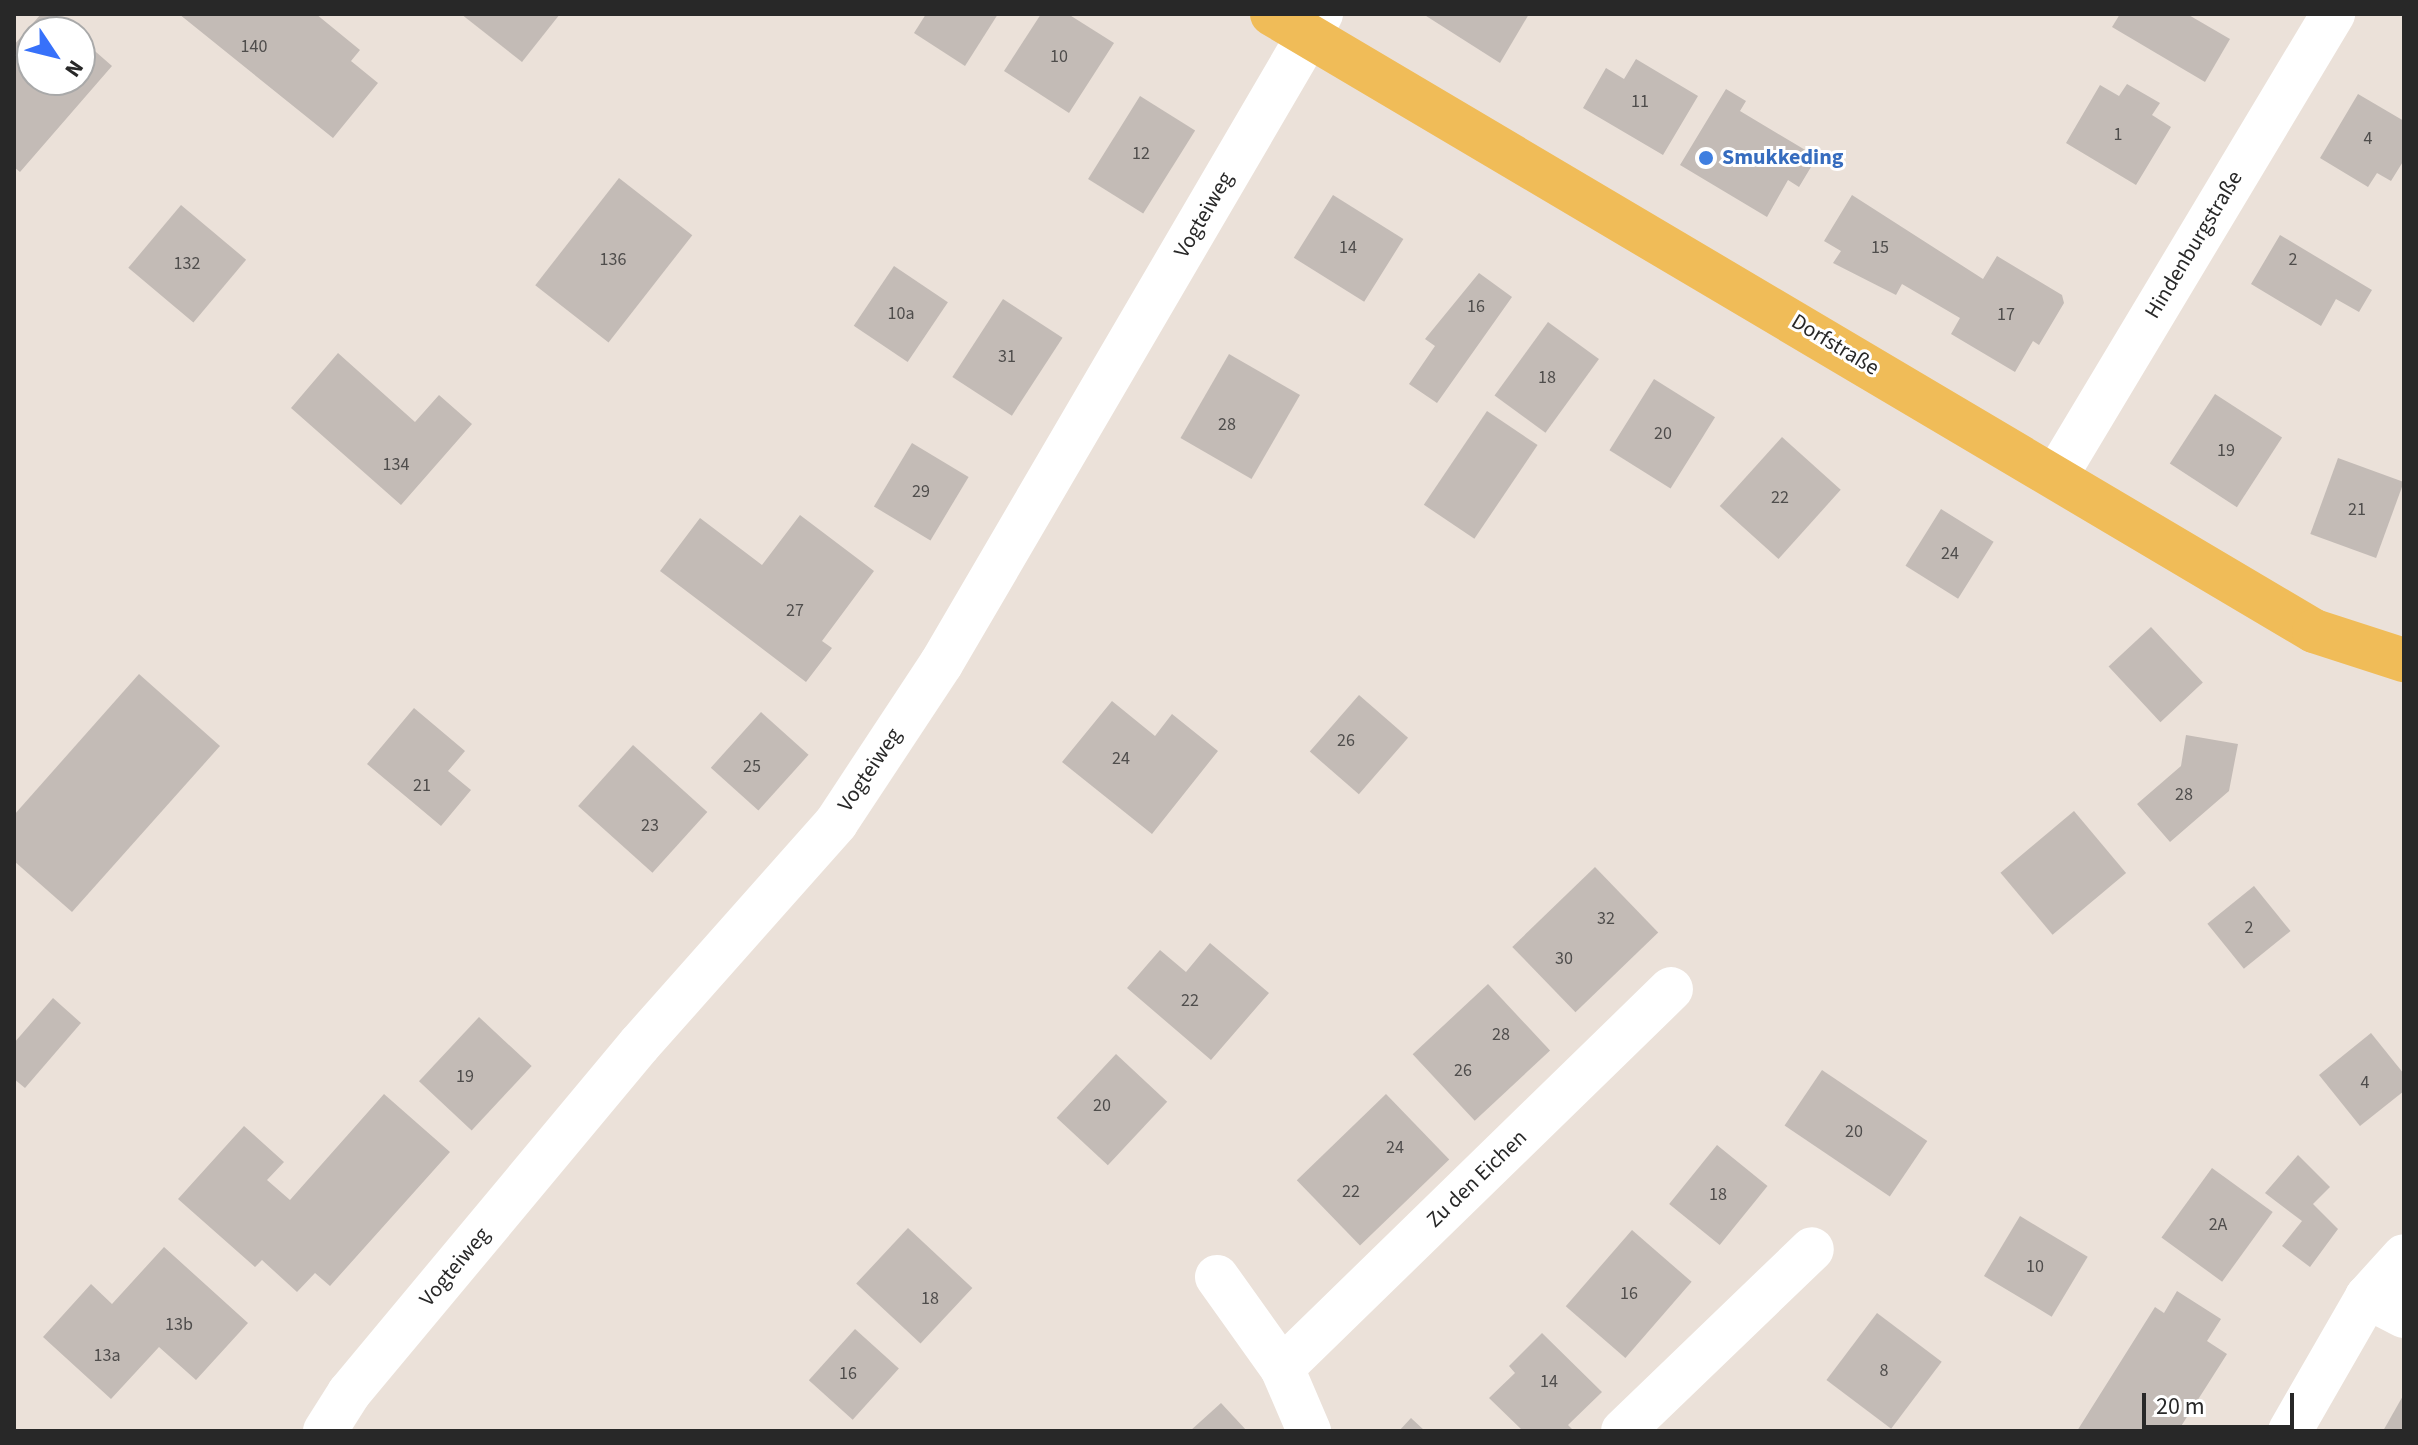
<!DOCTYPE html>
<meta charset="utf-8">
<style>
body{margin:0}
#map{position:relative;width:2418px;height:1445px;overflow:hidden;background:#ebe1d9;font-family:"Source Sans 3",sans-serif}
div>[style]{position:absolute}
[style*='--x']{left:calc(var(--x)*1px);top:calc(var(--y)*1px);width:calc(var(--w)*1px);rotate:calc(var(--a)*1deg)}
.building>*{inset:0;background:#c3bbb6;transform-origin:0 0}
.minor>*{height:44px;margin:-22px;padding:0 22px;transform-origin:22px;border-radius:22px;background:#fff}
.major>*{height:44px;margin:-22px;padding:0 22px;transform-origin:22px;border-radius:22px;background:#f0bc58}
.dots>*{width:22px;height:22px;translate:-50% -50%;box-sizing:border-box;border:4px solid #fff;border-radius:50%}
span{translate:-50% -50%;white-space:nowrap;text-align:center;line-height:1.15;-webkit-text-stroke:6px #fff;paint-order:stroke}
.number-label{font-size:18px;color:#4f4d4c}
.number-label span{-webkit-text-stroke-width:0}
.shop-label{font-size:22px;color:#366cbe;font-weight:700}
.left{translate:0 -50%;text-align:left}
.street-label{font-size:22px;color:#282828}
.frame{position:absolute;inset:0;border:16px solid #282828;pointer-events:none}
.north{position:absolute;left:16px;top:16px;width:80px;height:80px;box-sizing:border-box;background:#fff;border:2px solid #a9a9a9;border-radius:50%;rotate:125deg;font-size:22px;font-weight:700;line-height:32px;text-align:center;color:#282828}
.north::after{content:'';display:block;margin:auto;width:28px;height:36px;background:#3771fa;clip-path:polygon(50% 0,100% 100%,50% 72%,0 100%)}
.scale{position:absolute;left:2142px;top:1393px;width:152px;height:36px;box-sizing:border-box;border:4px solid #282828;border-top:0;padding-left:10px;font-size:24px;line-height:28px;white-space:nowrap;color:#282828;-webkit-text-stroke:6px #fff;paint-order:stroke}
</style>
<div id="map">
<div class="building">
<div style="clip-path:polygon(41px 14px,52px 14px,73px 32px,32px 32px,32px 80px,80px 80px,80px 38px,112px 66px,20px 172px,14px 167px,14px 45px)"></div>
<div style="clip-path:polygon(179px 14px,316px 14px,360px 50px,351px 61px,378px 83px,333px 138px)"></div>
<div style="clip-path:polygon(461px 14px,560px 14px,522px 62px)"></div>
<div style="clip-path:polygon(926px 14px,998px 14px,965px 66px,914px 33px)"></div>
<div style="clip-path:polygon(1041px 14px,1068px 14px,1114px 43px,1069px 113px,1004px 71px)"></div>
<div style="clip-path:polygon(1423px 14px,1529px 14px,1500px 63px)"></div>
<div style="clip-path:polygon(2120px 14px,2187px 14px,2230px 39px,2205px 82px,2112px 27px)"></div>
<div style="clip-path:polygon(1636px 59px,1698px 96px,1663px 155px,1583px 108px,1606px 68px,1624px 79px)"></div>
<div style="clip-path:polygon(2127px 84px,2160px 103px,2152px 115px,2171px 127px,2136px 185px,2066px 143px,2100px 85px,2119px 96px)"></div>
<div style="clip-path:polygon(1726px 89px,1746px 101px,1740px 111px,1817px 157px,1799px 187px,1788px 180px,1767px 217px,1680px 165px)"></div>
<div style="clip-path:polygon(2358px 94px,2404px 121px,2404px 160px,2391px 181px,2377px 173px,2368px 187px,2320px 158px)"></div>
<div style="left:1140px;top:96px;width:65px;height:98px;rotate:32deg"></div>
<div style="left:619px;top:178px;width:93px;height:136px;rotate:38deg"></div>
<div style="left:1333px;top:195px;width:83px;height:74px;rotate:32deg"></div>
<div style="clip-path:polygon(1852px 195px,1983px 279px,1997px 256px,2062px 295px,2064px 303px,2039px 345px,2033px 341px,2015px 372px,1951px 334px,1960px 318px,1902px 284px,1896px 295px,1833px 263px,1841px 251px,1824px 241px)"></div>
<div style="left:181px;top:205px;width:85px;height:82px;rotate:40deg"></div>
<div style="clip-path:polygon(2280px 235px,2372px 290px,2359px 312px,2336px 299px,2321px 326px,2251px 284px)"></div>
<div style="left:894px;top:266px;width:65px;height:72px;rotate:34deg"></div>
<div style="clip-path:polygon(1479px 273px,1512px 297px,1437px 403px,1409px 384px,1435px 346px,1425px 339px)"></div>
<div style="left:1003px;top:299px;width:71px;height:93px;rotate:33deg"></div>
<div style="left:1548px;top:322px;width:63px;height:91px;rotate:36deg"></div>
<div style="clip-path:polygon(338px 353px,415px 422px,439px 395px,472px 424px,401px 505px,291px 408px)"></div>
<div style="left:1229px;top:354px;width:82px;height:97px;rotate:30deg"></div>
<div style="left:1654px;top:379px;width:72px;height:84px;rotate:32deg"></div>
<div style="left:2215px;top:394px;width:80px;height:83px;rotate:33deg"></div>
<div style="left:1487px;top:411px;width:61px;height:113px;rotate:34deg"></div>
<div style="left:1782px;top:437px;width:79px;height:93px;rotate:42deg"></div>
<div style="left:912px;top:443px;width:66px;height:74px;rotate:31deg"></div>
<div style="left:2338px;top:458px;width:70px;height:81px;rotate:20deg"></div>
<div style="left:1941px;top:509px;width:62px;height:67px;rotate:32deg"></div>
<div style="clip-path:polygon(800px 515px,874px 571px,822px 641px,832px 648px,806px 682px,660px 571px,700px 518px,762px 565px)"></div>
<div style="left:2151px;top:627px;width:76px;height:58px;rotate:47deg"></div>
<div style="clip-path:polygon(139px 674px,220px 746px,72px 912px,14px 861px,14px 815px)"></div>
<div style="left:1359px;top:695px;width:65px;height:75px;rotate:41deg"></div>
<div style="clip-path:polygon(1112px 701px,1155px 736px,1172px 714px,1218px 751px,1152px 834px,1062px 762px)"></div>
<div style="clip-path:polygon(414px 708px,465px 751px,448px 771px,471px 790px,441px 826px,367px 764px)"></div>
<div style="left:761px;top:712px;width:64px;height:75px;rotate:42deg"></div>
<div style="clip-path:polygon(2186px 735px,2238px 744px,2229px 791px,2170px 842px,2137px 804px,2181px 766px)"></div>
<div style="left:633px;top:745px;width:100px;height:82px;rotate:42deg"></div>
<div style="left:2074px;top:811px;width:81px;height:96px;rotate:50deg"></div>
<div style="left:1595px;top:867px;width:91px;height:115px;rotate:46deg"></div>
<div style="left:2254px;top:886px;width:58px;height:60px;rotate:51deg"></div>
<div style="clip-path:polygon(1210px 943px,1269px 993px,1211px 1060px,1127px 988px,1160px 950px,1186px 972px)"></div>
<div style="left:1488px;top:984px;width:91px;height:103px;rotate:47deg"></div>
<div style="clip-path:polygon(53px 998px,81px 1023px,25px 1088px,14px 1079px,14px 1043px)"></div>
<div style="left:479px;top:1017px;width:72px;height:88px;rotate:43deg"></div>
<div style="clip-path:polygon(2371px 1033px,2404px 1074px,2404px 1091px,2360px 1126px,2319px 1075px)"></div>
<div style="left:1116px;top:1054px;width:70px;height:87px;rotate:43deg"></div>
<div style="left:1822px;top:1070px;width:127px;height:67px;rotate:34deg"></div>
<div style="clip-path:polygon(384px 1094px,450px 1152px,330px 1286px,315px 1273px,297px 1292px,262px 1260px,255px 1267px,178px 1199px,244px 1126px,284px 1162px,267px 1180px,290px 1200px)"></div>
<div style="left:1386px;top:1094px;width:91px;height:124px;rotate:46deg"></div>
<div style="left:1717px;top:1145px;width:65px;height:76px;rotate:39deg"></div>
<div style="clip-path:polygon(2298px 1155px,2330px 1187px,2313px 1204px,2338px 1229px,2310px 1267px,2282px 1246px,2302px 1221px,2265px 1193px)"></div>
<div style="left:2212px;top:1168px;width:75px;height:86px;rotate:36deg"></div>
<div style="left:2020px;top:1216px;width:79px;height:70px;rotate:31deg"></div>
<div style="left:908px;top:1228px;width:88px;height:76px;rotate:43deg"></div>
<div style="left:1632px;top:1230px;width:79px;height:101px;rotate:41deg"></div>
<div style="clip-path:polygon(164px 1247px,248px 1323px,196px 1380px,159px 1347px,111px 1399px,43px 1337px,91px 1284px,112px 1304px)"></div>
<div style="clip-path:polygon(2177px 1291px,2221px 1319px,2207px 1341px,2227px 1354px,2178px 1431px,2077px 1431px,2155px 1307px,2164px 1313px)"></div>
<div style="left:1877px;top:1313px;width:81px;height:84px;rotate:37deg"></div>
<div style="left:855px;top:1329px;width:59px;height:69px;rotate:42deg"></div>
<div style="clip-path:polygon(1542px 1333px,1602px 1392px,1568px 1425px,1574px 1431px,1523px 1431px,1489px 1398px,1515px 1373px,1509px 1366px)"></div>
<div style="clip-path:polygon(2404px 1394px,2404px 1431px,2383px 1431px)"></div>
<div style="clip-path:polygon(1221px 1403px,1247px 1431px,1190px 1431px)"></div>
<div style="clip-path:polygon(1411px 1418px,1425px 1431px,1399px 1431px)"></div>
</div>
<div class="minor">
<div style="--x:2056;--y:476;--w:539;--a:-59.05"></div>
<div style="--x:1217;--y:1277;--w:112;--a:54.5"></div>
<div style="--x:1282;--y:1368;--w:69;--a:66.8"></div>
<div style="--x:2367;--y:1297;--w:42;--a:27.2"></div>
<div style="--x:1282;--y:1368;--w:543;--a:-44.25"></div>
<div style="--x:325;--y:1431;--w:45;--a:-57.7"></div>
<div style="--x:349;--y:1393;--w:453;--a:-50.2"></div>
<div style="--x:639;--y:1045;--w:297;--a:-48.4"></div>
<div style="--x:836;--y:823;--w:191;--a:-56.6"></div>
<div style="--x:941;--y:664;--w:753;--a:-59.69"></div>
<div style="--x:1623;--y:1431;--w:262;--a:-43.9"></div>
<div style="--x:2290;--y:1431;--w:155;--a:-60.1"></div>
<div style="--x:2367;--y:1297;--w:55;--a:-47.9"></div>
</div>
<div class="major">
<div style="--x:1272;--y:14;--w:1211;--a:30.63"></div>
<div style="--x:2314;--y:631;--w:95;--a:17.9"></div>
</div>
<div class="dots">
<div style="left:1706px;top:158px;background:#3f7fe0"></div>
</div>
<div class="number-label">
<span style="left:254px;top:47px">140</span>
<span style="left:1059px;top:57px">10</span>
<span style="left:1640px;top:102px">11</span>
<span style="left:2118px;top:135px">1</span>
<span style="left:2368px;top:139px">4</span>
<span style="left:1141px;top:154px">12</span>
<span style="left:1348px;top:248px">14</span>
<span style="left:1880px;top:248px">15</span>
<span style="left:613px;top:260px">136</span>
<span style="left:2293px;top:260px">2</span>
<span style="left:187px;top:264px">132</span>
<span style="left:1476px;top:307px">16</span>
<span style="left:901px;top:314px">10a</span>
<span style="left:2006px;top:315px">17</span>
<span style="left:1007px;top:357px">31</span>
<span style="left:1547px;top:378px">18</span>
<span style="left:1227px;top:425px">28</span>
<span style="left:1663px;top:434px">20</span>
<span style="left:2226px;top:451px">19</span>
<span style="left:396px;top:465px">134</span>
<span style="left:921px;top:492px">29</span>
<span style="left:1780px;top:498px">22</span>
<span style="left:2357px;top:510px">21</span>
<span style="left:1950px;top:554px">24</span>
<span style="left:795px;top:611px">27</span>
<span style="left:1346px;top:741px">26</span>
<span style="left:1121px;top:759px">24</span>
<span style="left:752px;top:767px">25</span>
<span style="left:422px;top:786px">21</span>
<span style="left:2184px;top:795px">28</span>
<span style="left:650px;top:826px">23</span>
<span style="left:1606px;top:919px">32</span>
<span style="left:2249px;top:928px">2</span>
<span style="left:1564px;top:959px">30</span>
<span style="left:1190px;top:1001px">22</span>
<span style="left:1501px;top:1035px">28</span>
<span style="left:1463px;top:1071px">26</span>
<span style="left:465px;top:1077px">19</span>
<span style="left:2365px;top:1083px">4</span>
<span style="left:1102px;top:1106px">20</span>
<span style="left:1854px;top:1132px">20</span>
<span style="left:1395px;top:1148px">24</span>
<span style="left:1351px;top:1192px">22</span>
<span style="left:1718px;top:1195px">18</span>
<span style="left:2218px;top:1225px">2A</span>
<span style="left:2035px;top:1267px">10</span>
<span style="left:1629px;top:1294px">16</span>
<span style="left:930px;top:1299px">18</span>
<span style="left:179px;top:1325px">13b</span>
<span style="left:107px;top:1356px">13a</span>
<span style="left:1884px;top:1371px">8</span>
<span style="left:848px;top:1374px">16</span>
<span style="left:1549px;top:1382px">14</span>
</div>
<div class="shop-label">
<span class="left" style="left:1722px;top:158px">Smukkeding</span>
</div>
<div class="street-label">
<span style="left:1204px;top:215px;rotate:-60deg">Vogteiweg</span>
<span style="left:2194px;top:245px;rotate:-59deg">Hindenburgstraße</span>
<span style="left:1835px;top:345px;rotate:31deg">Dorfstraße</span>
<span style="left:870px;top:770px;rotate:-56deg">Vogteiweg</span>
<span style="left:1477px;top:1179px;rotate:-44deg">Zu den Eichen</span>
<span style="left:455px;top:1267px;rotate:-50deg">Vogteiweg</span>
</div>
<div class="frame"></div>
<div class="north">N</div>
<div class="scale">20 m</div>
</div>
